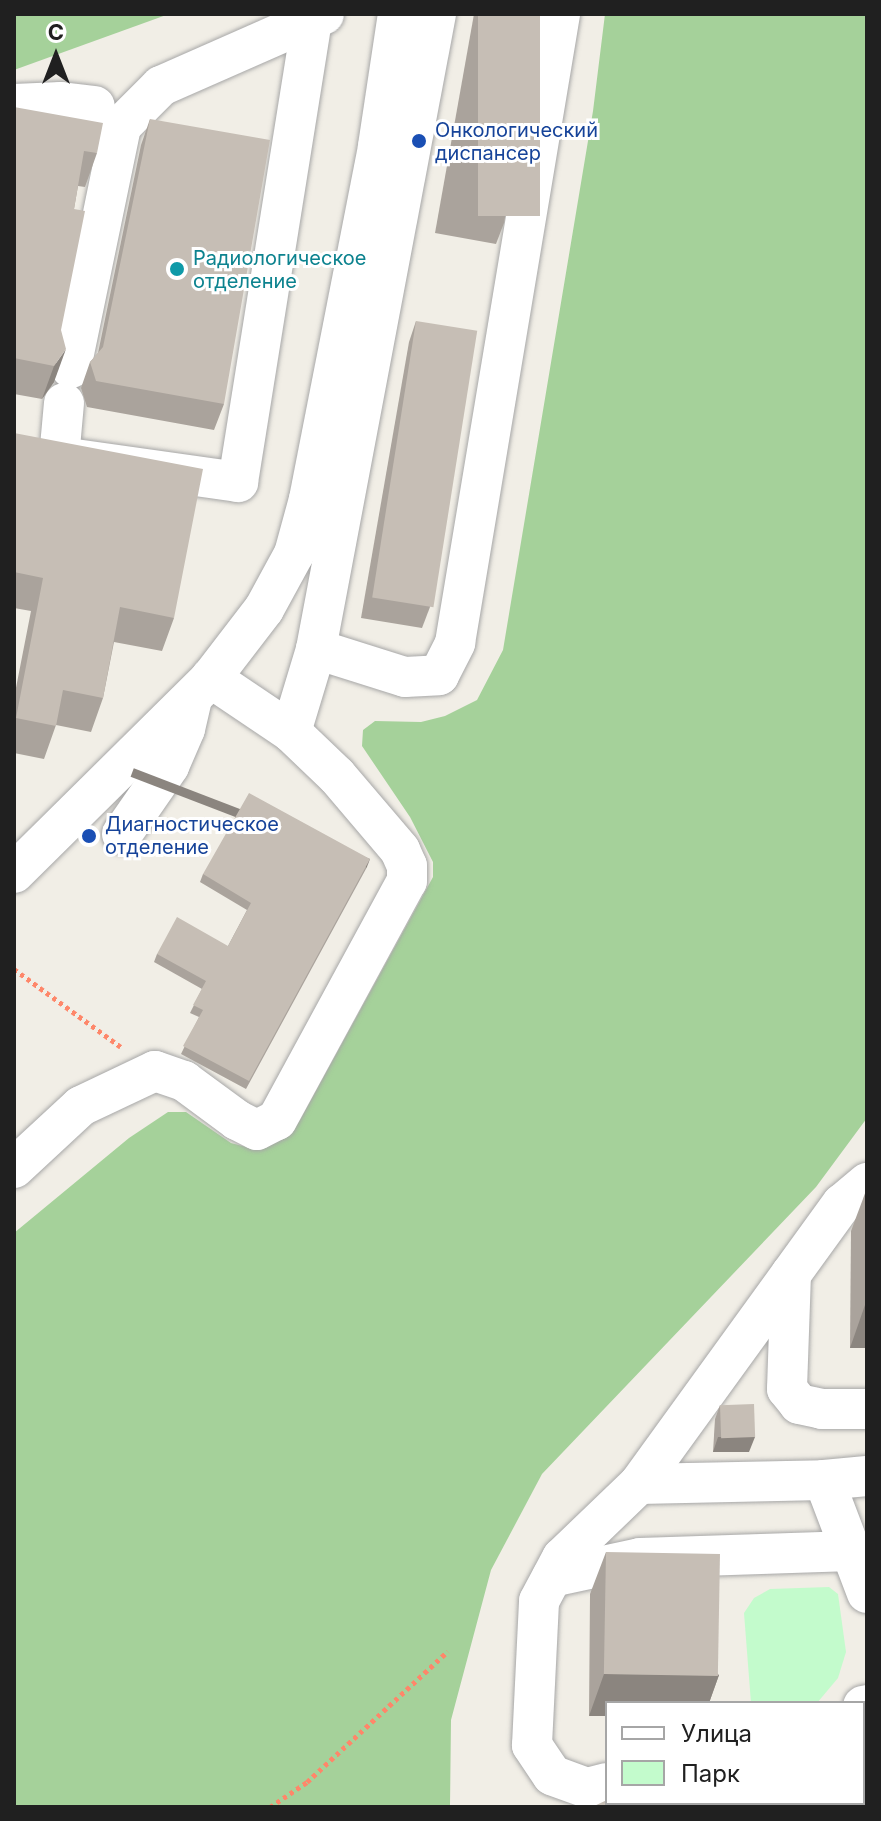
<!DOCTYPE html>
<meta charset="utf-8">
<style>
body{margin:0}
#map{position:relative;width:881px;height:1821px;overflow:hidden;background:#f1eee6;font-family:Inter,sans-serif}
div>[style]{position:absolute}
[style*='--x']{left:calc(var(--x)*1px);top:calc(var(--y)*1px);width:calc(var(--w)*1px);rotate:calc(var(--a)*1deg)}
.forest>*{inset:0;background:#a5d19a}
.park>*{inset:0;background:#c3fbcc}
.path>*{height:5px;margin-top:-2.5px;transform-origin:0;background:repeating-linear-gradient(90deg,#fe876a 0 4px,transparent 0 8px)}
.roads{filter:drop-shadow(0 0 2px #a7a7a7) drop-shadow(0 0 2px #a7a7a7)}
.minor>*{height:40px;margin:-20px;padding:0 20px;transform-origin:20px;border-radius:20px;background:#fff}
.wall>*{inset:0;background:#aaa39c}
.shaded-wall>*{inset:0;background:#8b857f;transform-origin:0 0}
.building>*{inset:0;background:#c6beb5;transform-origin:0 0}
.dots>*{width:22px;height:22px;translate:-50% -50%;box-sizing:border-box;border:4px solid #fff;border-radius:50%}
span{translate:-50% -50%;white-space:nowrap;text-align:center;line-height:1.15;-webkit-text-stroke:6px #fff;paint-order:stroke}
.transit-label{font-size:20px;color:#164399}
.left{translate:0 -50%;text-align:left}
.culture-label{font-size:20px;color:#0d838f}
.frame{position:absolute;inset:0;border:16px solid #202020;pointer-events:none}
.legend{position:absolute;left:605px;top:1701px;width:260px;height:104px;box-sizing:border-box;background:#fff;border:2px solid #a6a6a6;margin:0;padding:10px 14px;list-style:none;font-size:24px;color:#202020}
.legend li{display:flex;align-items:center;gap:16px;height:40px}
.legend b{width:40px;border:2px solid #a6a6a6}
.north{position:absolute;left:16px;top:16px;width:80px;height:80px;-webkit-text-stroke:6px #fff;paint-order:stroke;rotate:0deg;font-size:22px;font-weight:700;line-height:32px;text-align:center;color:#202020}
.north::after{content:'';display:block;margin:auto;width:28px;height:36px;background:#202020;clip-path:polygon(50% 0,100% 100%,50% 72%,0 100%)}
</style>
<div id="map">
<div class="forest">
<div style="clip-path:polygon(14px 14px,169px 14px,14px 70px)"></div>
<div style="clip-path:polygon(605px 14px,867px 14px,867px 1118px,816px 1187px,542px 1474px,491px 1570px,451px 1720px,450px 1807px,14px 1807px,14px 1233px,129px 1138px,168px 1112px,186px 1112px,231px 1143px,254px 1149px,299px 1122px,433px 877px,433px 862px,410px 817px,362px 746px,363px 730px,375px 721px,421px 722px,445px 716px,477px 700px,503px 650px,593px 111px)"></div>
</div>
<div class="park">
<div style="clip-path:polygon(829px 1587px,838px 1594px,846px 1652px,838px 1678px,817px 1703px,751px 1703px,744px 1613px,754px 1598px,770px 1589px)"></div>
</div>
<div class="path">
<div style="--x:14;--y:969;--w:132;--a:36.1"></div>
<div style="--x:270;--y:1807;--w:45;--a:-34"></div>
<div style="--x:307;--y:1782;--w:192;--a:-42.9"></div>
</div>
<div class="roads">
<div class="minor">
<div style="--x:14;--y:104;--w:47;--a:-2.4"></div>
<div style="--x:61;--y:102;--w:34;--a:7"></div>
<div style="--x:71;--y:368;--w:247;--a:-78.3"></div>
<div style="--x:121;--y:126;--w:57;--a:-45"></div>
<div style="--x:161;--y:86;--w:178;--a:-23.8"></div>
<div style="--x:64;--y:403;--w:44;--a:95.2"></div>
<div style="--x:60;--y:447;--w:14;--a:54"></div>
<div style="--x:68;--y:458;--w:172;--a:8"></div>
<div style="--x:238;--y:482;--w:468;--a:-80.9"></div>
<div style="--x:316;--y:649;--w:93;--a:17.5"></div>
<div style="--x:405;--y:677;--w:34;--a:-3"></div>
<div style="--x:439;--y:675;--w:36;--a:-63"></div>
<div style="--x:455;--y:643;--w:638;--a:-80.52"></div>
<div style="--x:291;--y:732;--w:87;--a:-73.2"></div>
<div style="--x:316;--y:649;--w:646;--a:-79.3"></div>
<div style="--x:122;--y:834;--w:83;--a:-55.3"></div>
<div style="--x:169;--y:766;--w:40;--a:-66.6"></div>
<div style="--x:185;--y:729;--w:31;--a:-77"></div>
<div style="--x:14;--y:873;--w:277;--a:-44.7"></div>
<div style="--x:211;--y:678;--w:87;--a:-52.5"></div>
<div style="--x:264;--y:609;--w:63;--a:-61.4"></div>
<div style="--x:294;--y:554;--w:57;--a:-74.7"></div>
<div style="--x:309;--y:499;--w:360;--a:-78.9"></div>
<div style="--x:378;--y:146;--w:134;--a:-81.4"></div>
<div style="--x:14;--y:1168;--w:91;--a:-42.8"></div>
<div style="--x:81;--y:1106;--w:82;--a:-25.3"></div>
<div style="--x:155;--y:1071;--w:31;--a:19"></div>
<div style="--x:184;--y:1081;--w:66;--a:36.3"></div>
<div style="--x:237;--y:1120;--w:22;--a:27"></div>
<div style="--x:257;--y:1130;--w:22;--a:-27"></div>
<div style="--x:277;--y:1120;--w:272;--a:-61.5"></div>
<div style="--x:407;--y:881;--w:15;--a:-90"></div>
<div style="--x:407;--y:866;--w:17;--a:-114"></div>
<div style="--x:400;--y:850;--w:97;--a:-130.4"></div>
<div style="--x:337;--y:776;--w:64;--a:-136.3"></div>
<div style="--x:291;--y:732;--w:97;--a:-146"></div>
<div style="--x:791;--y:1274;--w:115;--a:92"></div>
<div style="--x:787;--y:1389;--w:19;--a:51"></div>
<div style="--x:799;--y:1404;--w:24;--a:12"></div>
<div style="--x:822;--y:1409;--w:45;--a:0"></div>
<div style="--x:824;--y:1480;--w:121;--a:69.2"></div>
<div style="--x:639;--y:1484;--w:185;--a:-1.2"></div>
<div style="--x:824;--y:1480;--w:43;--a:-5.3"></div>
<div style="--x:552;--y:1577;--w:90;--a:-12.2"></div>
<div style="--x:640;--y:1558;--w:212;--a:-1.9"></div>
<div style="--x:863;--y:1706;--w:4;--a:-14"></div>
<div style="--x:607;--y:1783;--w:21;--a:166"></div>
<div style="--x:587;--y:1788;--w:37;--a:-160"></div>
<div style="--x:552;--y:1775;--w:36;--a:-124"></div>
<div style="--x:532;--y:1745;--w:144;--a:-87.2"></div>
<div style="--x:539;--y:1601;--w:49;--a:-61.9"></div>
<div style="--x:562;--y:1558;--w:107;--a:-43.9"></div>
<div style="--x:639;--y:1484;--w:346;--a:-54.1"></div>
<div style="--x:842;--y:1204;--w:33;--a:-40"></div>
</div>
</div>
<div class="wall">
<div style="clip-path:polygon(474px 14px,540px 14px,504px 223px,496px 244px,435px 233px)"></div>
<div style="clip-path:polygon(14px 107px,97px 153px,85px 187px,78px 186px,74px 209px,54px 382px,42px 399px,14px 394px)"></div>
<div style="clip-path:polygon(150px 119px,224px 404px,214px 430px,87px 407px,81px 388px,90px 362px,98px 353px,141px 145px)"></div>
<div style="clip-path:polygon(416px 321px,430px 607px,422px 628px,361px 618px,409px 342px)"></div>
<div style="clip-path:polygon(14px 433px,174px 618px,162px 651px,114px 642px,103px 698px,91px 732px,56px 725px,44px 759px,14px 753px,14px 698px,31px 611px,14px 608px)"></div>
<div style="clip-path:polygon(367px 867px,246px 1089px,181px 1054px,199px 1017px,190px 1013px,202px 989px,154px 962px,157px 954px,228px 946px,247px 910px,200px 882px,203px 874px)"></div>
<div style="clip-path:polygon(867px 1188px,867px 1348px,850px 1348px,851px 1231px)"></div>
<div style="clip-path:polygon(720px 1405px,749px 1452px,713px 1452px,715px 1419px)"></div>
<div style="clip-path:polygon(606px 1552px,719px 1675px,709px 1703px,607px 1703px,589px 1716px,590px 1594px)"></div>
</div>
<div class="shaded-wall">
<div style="clip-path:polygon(66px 349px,54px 382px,42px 399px,54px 366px)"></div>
<div style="left:370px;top:859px;width:9px;height:253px;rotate:111deg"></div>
<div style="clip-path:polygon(865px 1305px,867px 1305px,867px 1348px,850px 1348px)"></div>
<div style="clip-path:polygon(718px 1437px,755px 1437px,749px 1452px,713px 1452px)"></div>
<div style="clip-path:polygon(604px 1674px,719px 1675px,709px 1703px,607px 1703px,607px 1716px,589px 1716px)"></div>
<div style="left:867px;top:1763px;width:23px;height:4px;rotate:90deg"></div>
<div style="clip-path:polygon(706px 1803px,791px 1803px,773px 1807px,697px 1807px)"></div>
</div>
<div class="building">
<div style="left:478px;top:14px;width:62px;height:202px"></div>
<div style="clip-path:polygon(14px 107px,103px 123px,97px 153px,84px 151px,74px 209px,85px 211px,61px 330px,66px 349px,54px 366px,14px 358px)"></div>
<div style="clip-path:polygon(150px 119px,270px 140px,224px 404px,96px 381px,90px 362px,103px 347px)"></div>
<div style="left:416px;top:321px;width:62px;height:280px;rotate:9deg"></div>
<div style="clip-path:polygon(14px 433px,203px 469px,174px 618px,120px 607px,103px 698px,63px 690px,56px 726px,16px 718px,43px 578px,14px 572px)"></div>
<div style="clip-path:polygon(249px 793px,370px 859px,249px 1081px,183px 1046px,203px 1010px,193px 1005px,206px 981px,157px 954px,177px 917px,228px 946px,251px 903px,203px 874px)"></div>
<div style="clip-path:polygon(867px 1188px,867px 1305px,865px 1305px)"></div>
<div style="left:754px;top:1404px;width:33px;height:34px;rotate:88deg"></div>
<div style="left:606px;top:1552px;width:114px;height:122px;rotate:1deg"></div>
<div style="left:867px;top:1721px;width:42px;height:4px;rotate:90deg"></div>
<div style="clip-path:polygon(607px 1800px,607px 1803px,706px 1803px,697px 1807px,592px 1807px)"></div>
</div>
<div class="dots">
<div style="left:419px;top:141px;background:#1a4fb4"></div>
<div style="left:177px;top:269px;background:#0f9aa8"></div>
<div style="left:89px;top:836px;background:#1a4fb4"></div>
</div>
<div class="transit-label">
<span class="left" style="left:435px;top:142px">Онкологический<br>диспансер</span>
<span class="left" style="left:105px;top:836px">Диагностическое<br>отделение</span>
</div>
<div class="culture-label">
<span class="left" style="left:193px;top:270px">Радиологическое<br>отделение</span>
</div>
<div class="frame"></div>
<ul class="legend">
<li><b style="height:10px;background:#fff"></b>Улица</li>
<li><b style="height:22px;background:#c3fbcc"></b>Парк</li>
</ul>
<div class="north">С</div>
</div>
